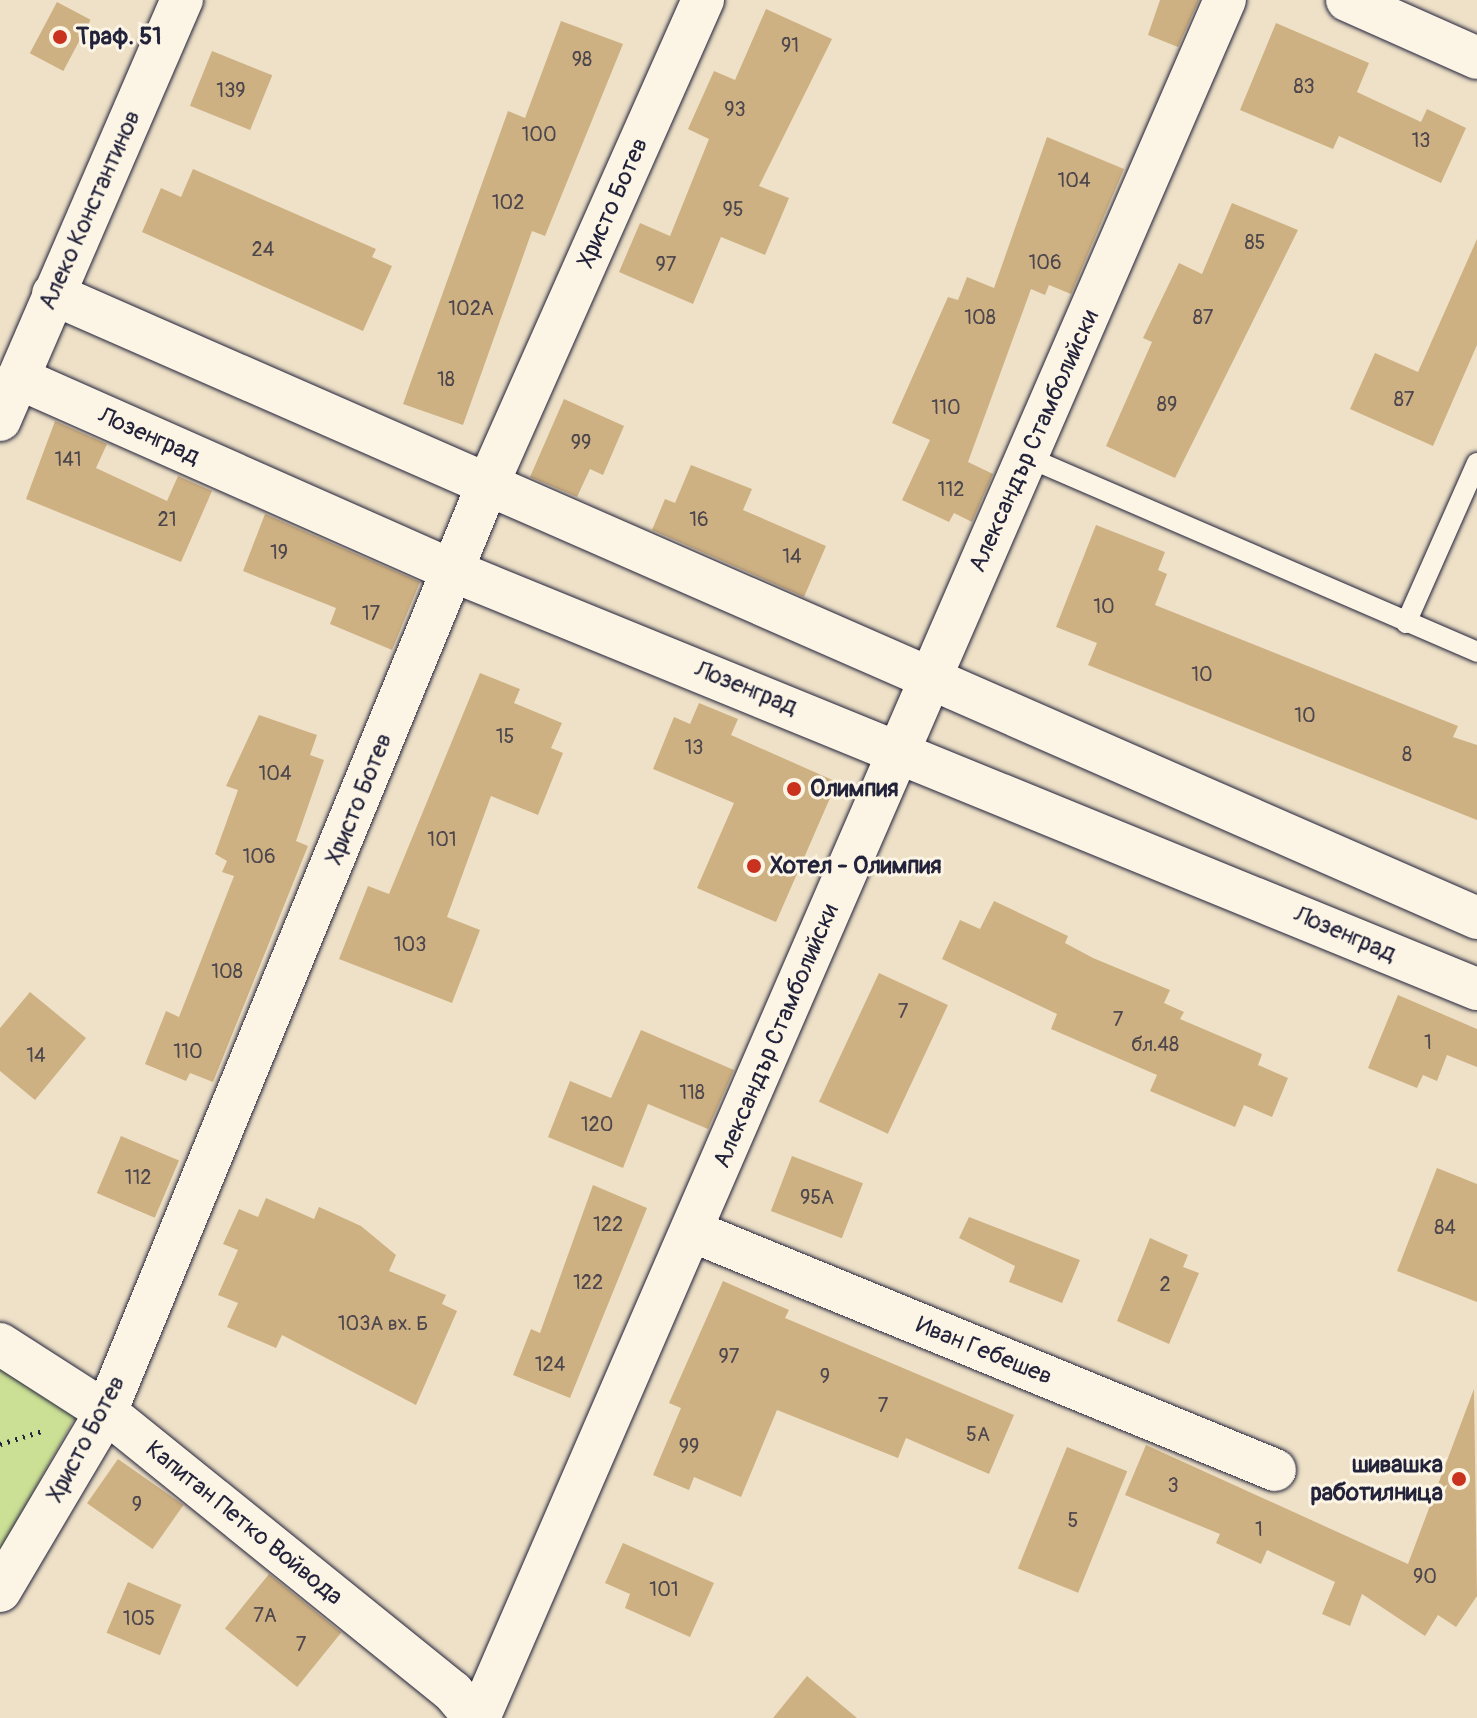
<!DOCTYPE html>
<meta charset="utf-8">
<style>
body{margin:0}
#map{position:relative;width:1477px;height:1718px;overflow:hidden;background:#eee1c7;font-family:Pangolin,sans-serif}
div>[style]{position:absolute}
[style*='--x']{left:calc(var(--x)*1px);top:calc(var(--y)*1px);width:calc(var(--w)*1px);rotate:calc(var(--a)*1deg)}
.green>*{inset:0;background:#cce095}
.building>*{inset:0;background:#ceb182;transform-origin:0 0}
.path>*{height:5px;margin-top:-2.5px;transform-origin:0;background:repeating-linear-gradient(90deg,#22223b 0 2px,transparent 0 8px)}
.roads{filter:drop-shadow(0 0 2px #22223b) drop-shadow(0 0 2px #22223b)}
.service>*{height:20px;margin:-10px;padding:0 10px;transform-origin:10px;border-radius:10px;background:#fcf5e5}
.minor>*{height:42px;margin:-21px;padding:0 21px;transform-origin:21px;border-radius:21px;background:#fcf5e5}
.dots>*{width:22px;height:22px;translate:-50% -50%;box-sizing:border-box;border:4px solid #fcf5e5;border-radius:50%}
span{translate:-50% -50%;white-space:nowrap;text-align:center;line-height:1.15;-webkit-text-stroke:6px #fcf5e5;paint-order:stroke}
.number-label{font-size:20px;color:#4d464d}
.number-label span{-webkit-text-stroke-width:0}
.poi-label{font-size:24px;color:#22223b;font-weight:700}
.left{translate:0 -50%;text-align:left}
.right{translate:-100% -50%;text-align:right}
.street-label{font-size:24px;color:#22223b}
</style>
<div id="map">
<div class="green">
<div style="clip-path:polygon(0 1366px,78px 1412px,0 1551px)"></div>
</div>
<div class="building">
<div style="clip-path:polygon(1160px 0,1199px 0,1178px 47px,1148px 35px)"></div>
<div style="left:57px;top:2px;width:38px;height:58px;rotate:28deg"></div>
<div style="clip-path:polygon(766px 9px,832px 39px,759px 186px,789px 198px,765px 255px,721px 237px,693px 304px,619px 272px,640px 223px,670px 236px,709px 139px,688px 129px,714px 71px,735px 80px)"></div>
<div style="clip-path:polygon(561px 21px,623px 44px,545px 236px,532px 231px,463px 425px,403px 404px,508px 111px,525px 118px)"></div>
<div style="clip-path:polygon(1276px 23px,1369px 63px,1357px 92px,1421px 122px,1427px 109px,1466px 128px,1441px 183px,1339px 136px,1333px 149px,1240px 110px)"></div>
<div style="left:212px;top:51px;width:65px;height:59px;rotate:22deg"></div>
<div style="clip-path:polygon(1047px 137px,1124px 169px,1071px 294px,1049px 285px,1045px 295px,1031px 289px,968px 462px,993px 474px,972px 522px,954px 513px,949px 522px,902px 500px,930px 440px,892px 423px,948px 297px,958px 300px,967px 277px,994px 288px)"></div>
<div style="clip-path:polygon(193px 169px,376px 249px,372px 257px,392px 266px,363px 331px,142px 232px,161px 188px,181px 197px)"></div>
<div style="clip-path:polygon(1232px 203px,1298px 230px,1175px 478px,1106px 446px,1152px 342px,1143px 338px,1179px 263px,1202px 274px)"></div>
<div style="clip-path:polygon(1477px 239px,1477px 345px,1433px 446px,1350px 409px,1375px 353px,1418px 372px)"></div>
<div style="clip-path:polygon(564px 399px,624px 426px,603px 475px,590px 469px,577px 497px,530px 477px)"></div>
<div style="clip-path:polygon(55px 421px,107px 444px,96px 468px,167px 501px,178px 476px,212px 491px,181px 562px,26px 499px)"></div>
<div style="clip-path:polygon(691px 465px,752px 489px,743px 510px,826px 546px,804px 597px,652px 530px,665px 499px,675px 503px)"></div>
<div style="clip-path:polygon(265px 514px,420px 582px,392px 650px,330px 624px,336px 608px,243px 571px)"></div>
<div style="clip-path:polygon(1096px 525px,1165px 552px,1158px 570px,1167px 574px,1155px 605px,1458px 726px,1453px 737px,1477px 745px,1477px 820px,1088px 665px,1097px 643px,1056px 627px)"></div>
<div style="clip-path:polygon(480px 673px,520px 689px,514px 703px,562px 723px,551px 748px,563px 753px,538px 815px,491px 796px,447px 917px,480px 930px,452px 1003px,339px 959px,368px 886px,389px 894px)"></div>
<div style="clip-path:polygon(699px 703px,738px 719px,731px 735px,837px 782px,776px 922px,697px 888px,734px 803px,653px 769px,674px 717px,690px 724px)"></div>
<div style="clip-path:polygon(259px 715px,317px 735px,310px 755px,324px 760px,296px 841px,308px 846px,213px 1082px,190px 1073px,186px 1081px,145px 1064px,166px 1011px,179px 1017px,234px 876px,222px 872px,227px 861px,215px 854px,238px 790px,226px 786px)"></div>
<div style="clip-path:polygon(994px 901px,1068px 936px,1065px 943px,1093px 958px,1170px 990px,1164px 1003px,1184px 1012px,1180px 1019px,1262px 1054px,1258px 1065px,1288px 1078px,1272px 1117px,1244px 1105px,1235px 1127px,1150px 1091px,1157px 1075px,1051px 1029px,1057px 1014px,942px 959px,960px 920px,980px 929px)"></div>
<div style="left:879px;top:973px;width:76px;height:142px;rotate:25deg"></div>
<div style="clip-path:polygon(30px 992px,86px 1038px,35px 1100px,0 1071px,0 1028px)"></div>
<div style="clip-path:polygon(1398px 995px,1477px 1029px,1477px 1067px,1447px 1055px,1437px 1081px,1423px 1075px,1417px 1088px,1368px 1068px)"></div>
<div style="clip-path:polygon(641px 1030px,734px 1070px,708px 1129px,648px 1104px,623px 1168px,548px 1137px,570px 1081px,611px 1098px)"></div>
<div style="left:121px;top:1136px;width:63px;height:62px;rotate:23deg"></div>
<div style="left:792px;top:1156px;width:76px;height:59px;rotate:21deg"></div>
<div style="clip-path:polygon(1437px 1168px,1477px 1184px,1477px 1302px,1397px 1271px)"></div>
<div style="clip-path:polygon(593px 1185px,647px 1208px,570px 1398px,513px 1375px,531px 1329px,540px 1333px)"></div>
<div style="clip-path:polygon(266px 1198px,314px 1219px,319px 1207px,361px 1226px,396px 1255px,389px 1271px,446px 1295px,442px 1304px,457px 1311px,416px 1405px,282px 1335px,276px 1348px,227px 1327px,238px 1303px,218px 1295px,238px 1250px,223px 1244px,239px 1209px,258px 1217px)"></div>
<div style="clip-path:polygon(969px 1217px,1080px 1260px,1062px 1303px,1009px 1282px,1015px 1266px,959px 1238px)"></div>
<div style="clip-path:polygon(1150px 1238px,1188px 1255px,1183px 1267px,1199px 1273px,1169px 1344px,1117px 1321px)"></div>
<div style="clip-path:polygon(723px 1281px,789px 1310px,785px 1318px,1014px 1415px,989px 1474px,906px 1438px,898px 1458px,777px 1410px,741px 1497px,694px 1477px,689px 1490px,653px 1475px,681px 1408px,669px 1403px)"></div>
<div style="clip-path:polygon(1474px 1389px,1477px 1596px,1456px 1627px,1438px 1615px,1425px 1636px,1362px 1594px,1350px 1626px,1322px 1614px,1335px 1582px,1267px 1550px,1261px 1564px,1216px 1543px,1220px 1534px,1125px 1495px,1146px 1445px,1408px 1564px)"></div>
<div style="left:1067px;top:1447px;width:65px;height:131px;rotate:22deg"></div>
<div style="left:118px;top:1459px;width:80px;height:54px;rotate:35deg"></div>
<div style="clip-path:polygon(623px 1543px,714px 1583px,690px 1637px,625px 1608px,630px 1594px,605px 1583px)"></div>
<div style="left:269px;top:1574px;width:93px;height:70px;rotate:39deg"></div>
<div style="left:128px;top:1582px;width:58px;height:55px;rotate:23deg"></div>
<div style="clip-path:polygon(807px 1676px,857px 1718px,773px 1718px)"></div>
</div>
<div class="path">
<div style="--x:0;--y:1444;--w:47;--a:-17.3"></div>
</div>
<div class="roads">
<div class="service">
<div style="--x:1027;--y:457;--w:490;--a:23.4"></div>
<div style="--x:1406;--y:623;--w:175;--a:-66.1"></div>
</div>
<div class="minor">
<div style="--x:1347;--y:0;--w:142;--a:24"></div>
<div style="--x:53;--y:294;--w:1555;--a:23.66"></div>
<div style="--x:18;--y:378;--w:476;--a:23.9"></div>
<div style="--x:453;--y:571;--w:1106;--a:22.21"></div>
<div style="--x:0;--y:420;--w:458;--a:-66.6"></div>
<div style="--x:692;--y:1231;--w:630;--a:22.29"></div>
<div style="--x:0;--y:1344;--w:126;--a:32.7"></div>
<div style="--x:106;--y:1412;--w:446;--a:38.9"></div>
<div style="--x:453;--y:1692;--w:34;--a:50"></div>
<div style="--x:0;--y:1591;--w:208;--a:-59.4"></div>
<div style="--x:106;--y:1412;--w:1001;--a:-67.64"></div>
<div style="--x:487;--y:486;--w:532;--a:-66.04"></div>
<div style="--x:479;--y:1718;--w:1873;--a:-66.53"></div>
</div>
</div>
<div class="dots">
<div style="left:60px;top:37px;background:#c8321e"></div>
<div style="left:794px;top:789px;background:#c8321e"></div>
<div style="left:754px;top:866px;background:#c8321e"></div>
<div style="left:1459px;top:1479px;background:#c8321e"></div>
</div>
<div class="number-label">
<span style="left:790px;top:45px">91</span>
<span style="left:582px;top:59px">98</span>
<span style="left:1304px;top:86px">83</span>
<span style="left:231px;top:90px">139</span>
<span style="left:735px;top:109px">93</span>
<span style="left:539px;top:134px">100</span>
<span style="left:1421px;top:140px">13</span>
<span style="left:1074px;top:180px">104</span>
<span style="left:508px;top:202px">102</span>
<span style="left:733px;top:209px">95</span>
<span style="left:1255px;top:242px">85</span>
<span style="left:263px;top:249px">24</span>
<span style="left:1045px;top:262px">106</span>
<span style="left:666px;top:264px">97</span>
<span style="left:471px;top:308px">102А</span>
<span style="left:980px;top:317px">108</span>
<span style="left:1203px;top:317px">87</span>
<span style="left:446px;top:379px">18</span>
<span style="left:1404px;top:399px">87</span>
<span style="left:1167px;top:404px">89</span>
<span style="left:946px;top:407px">110</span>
<span style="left:581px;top:442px">99</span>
<span style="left:68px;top:459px">141</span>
<span style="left:951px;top:489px">112</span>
<span style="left:167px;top:519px">21</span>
<span style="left:699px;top:519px">16</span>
<span style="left:279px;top:552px">19</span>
<span style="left:792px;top:556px">14</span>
<span style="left:1104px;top:606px">10</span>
<span style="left:371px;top:613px">17</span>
<span style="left:1202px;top:674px">10</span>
<span style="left:1305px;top:715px">10</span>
<span style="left:505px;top:736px">15</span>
<span style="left:694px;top:747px">13</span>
<span style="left:1407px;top:754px">8</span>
<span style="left:275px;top:773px">104</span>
<span style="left:442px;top:839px">101</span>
<span style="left:259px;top:856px">106</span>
<span style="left:410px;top:944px">103</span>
<span style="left:227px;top:971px">108</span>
<span style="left:903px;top:1011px">7</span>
<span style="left:1118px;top:1019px">7</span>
<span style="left:1428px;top:1042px">1</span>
<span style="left:1155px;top:1044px">бл.48</span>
<span style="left:188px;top:1051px">110</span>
<span style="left:36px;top:1055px">14</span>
<span style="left:692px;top:1092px">118</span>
<span style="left:597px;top:1124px">120</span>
<span style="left:138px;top:1177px">112</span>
<span style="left:817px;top:1197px">95А</span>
<span style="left:608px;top:1224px">122</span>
<span style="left:1445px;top:1227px">84</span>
<span style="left:588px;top:1282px">122</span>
<span style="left:1165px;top:1284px">2</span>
<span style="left:383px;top:1323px">103А вх. Б</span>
<span style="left:729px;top:1356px">97</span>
<span style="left:550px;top:1364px">124</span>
<span style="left:825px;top:1376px">9</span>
<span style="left:883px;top:1405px">7</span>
<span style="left:978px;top:1434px">5А</span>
<span style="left:689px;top:1446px">99</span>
<span style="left:1173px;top:1485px">3</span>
<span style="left:137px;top:1504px">9</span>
<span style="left:1073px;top:1520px">5</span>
<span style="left:1259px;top:1529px">1</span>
<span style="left:1425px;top:1576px">90</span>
<span style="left:664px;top:1589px">101</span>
<span style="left:265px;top:1615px">7А</span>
<span style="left:139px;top:1618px">105</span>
<span style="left:301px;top:1644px">7</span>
</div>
<div class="poi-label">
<span class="left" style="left:76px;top:37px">Траф. 51</span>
<span class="left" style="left:810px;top:789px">Олимпия</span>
<span class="left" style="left:770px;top:866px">Хотел - Олимпия</span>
<span class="right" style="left:1443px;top:1479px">шивашка<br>работилница</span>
</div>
<div class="street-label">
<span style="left:613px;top:203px;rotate:-66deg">Христо Ботев</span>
<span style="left:90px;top:210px;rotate:-66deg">Алеко Константинов</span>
<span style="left:149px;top:436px;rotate:24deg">Лозенград</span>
<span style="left:1034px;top:441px;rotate:-66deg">Александър Стамболийски</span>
<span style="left:746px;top:688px;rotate:22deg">Лозенград</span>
<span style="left:359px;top:799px;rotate:-68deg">Христо Ботев</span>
<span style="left:1345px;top:934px;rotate:23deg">Лозенград</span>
<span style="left:776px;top:1036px;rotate:-67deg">Александър Стамболийски</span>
<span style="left:984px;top:1351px;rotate:22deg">Иван Гебешев</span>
<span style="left:86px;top:1439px;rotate:-62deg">Христо Ботев</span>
<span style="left:244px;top:1523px;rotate:39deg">Капитан Петко Войвода</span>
</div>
</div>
